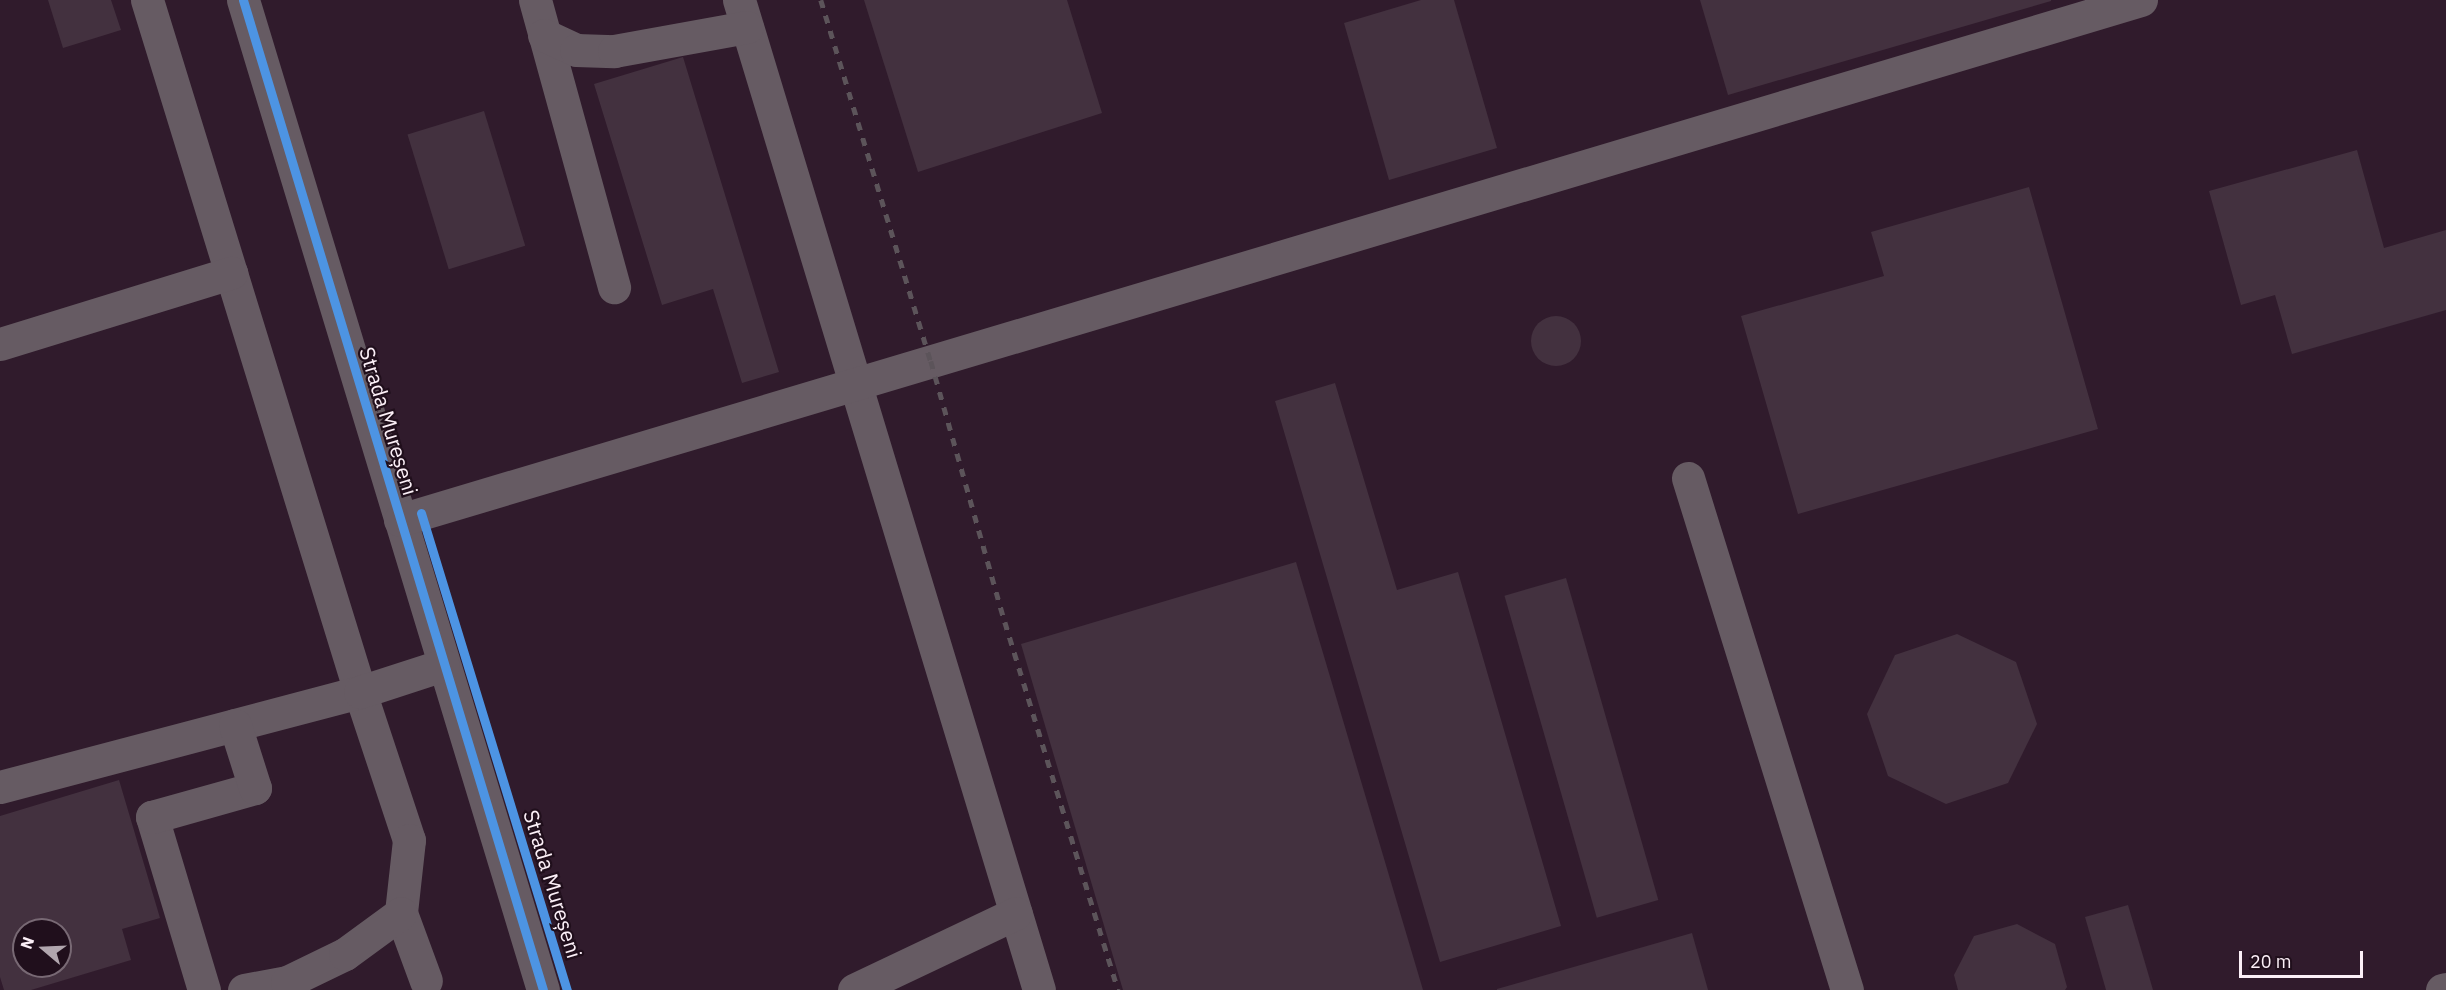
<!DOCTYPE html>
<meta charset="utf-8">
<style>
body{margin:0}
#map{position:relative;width:2446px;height:990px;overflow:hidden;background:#261d24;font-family:"IBM Plex Sans",sans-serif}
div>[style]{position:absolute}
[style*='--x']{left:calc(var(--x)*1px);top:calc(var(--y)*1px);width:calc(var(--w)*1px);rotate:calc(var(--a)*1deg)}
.built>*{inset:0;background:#301b2c}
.building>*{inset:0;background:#43313f;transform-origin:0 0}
.round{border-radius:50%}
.minor>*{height:33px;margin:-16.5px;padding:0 16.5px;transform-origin:16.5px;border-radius:16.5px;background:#665b63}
.rail>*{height:4.5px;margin-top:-2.25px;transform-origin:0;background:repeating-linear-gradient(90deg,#5c545a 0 8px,transparent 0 16px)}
.cycleway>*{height:9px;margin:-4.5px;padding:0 4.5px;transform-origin:4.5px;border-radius:4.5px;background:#4d94e3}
span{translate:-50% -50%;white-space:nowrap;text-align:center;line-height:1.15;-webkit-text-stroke:4.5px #200f1c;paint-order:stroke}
.street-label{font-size:21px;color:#fcf0f8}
.north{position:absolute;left:12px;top:918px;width:60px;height:60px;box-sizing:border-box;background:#200f1c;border:2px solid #786974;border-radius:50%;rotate:289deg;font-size:16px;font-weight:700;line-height:24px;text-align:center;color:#fcf0f8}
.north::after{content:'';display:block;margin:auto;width:21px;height:27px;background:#b1a6ae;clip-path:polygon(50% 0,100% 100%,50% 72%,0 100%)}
.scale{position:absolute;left:2239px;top:951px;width:124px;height:27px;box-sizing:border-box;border:3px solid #fcf0f8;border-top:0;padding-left:8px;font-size:18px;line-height:21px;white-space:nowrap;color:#fcf0f8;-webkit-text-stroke:4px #200f1c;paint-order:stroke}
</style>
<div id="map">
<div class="built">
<div style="clip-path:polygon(evenodd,0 0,2446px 0,2446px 990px,0 990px,0 0,24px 930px,60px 930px,60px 966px,24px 966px,24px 930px)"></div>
</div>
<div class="building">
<div style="clip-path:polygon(48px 0,111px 0,121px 30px,63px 48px)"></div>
<div style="clip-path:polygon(864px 0,1067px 0,1102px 113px,918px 172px)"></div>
<div style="clip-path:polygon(1421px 0,1454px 0,1497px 148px,1389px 180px,1344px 23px)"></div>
<div style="clip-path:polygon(1700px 0,2051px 0,2051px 1px,1728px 95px)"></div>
<div style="clip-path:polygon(683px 57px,779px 372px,742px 383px,713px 289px,662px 305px,594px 84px)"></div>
<div style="left:484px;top:111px;width:141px;height:80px;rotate:73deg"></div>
<div style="clip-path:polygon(2357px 150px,2384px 248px,2446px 230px,2446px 310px,2292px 354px,2275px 295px,2241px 305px,2209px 191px)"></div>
<div style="clip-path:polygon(2029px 187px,2098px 429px,1798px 514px,1741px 316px,1884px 276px,1871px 232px)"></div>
<div class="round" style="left:1531px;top:316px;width:50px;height:50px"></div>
<div style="clip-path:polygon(1335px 383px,1397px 590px,1458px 572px,1561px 926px,1440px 962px,1275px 401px)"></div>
<div style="clip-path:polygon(1296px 562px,1423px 990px,1123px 990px,1021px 644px)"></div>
<div style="left:1566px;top:578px;width:335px;height:64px;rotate:74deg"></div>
<div style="clip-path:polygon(1957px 634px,2016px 662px,2037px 724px,2008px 783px,1946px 804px,1888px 776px,1867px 714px,1895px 655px)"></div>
<div style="clip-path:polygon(evenodd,119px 780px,160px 918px,122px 929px,131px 960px,31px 990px,4px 990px,0 977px,0 816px,119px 780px,24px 930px,60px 930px,60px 966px,24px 966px,24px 930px)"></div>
<div style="clip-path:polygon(2128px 905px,2153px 990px,2106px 990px,2085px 917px)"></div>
<div style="clip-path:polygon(2017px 924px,2055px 944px,2067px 987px,2065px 990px,1958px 990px,1954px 975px,1974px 936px)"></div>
<div style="clip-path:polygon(1692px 933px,1708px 990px,1497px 990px,1497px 989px)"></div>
</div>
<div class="minor">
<div style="--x:147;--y:0;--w:724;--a:72.89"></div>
<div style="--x:360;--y:692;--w:156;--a:71.7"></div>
<div style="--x:409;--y:840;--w:73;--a:96.3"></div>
<div style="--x:401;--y:913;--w:72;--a:69.8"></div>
<div style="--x:243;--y:0;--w:1034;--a:73.14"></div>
<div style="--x:535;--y:0;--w:298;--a:74.6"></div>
<div style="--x:739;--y:0;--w:1034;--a:73.14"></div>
<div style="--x:544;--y:35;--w:35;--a:25"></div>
<div style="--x:576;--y:50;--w:38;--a:2"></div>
<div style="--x:614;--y:51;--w:135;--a:-10.2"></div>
<div style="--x:0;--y:344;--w:242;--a:-17.1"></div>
<div style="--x:1688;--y:478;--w:536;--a:72.75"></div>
<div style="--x:400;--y:520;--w:1817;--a:-16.63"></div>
<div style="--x:0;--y:787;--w:372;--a:-14.8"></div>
<div style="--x:360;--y:692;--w:87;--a:-18"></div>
<div style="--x:204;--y:990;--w:181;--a:-106.7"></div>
<div style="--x:152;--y:817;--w:107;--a:-15.7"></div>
<div style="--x:255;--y:788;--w:66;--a:-107.6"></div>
<div style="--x:244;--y:990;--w:44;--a:-10.5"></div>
<div style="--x:287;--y:982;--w:64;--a:-25.8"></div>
<div style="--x:345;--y:954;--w:69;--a:-36.2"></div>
<div style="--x:854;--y:990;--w:179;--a:-25.4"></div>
<div style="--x:2442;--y:990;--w:4;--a:-14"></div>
</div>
<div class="rail">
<div style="--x:821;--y:0;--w:377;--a:73.1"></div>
<div style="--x:931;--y:361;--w:271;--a:74.2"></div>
<div style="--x:1005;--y:622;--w:385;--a:72.9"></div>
</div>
<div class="cycleway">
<div style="--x:243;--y:0;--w:1034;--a:73.14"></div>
<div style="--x:421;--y:513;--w:499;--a:73"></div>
</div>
<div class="street-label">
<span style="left:389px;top:421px;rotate:73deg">Strada Mureșeni</span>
<span style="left:553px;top:884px;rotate:73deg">Strada Mureșeni</span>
</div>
<div class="north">N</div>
<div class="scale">20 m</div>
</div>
